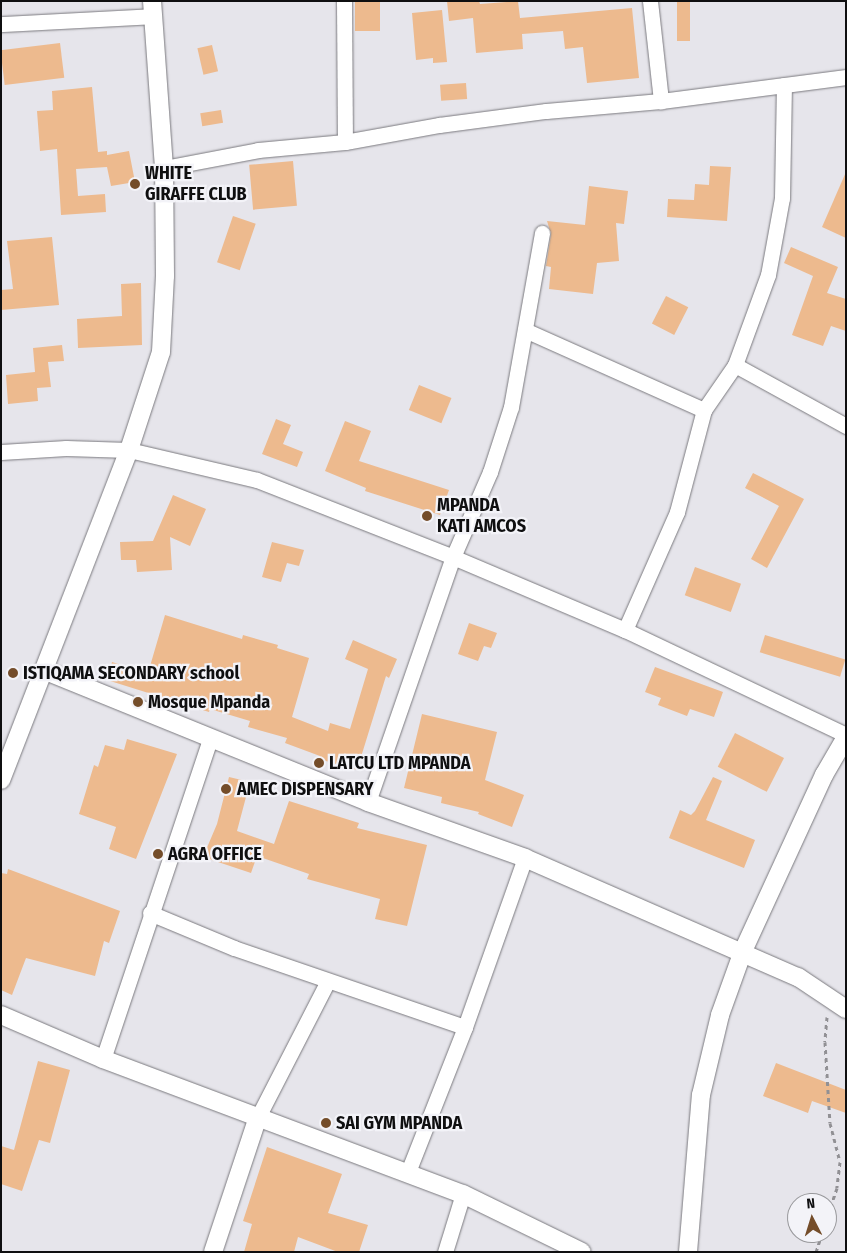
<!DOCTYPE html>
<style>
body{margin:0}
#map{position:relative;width:847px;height:1253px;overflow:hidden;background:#e6e5eb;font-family:"Fira Sans Condensed",sans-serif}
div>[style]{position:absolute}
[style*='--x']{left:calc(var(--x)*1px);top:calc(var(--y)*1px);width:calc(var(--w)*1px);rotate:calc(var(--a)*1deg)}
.building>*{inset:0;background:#edba8e;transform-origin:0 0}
.path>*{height:3px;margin-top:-1.5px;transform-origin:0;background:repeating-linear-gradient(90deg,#919094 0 4px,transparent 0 8px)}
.roads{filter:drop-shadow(0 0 1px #7a797e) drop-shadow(0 0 1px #7a797e)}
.minor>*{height:15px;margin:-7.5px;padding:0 7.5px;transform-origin:7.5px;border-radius:7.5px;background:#fff}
.tertiary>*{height:18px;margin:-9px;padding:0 9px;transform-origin:9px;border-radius:9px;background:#fff}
.dots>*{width:14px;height:14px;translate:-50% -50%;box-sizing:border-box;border:2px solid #f3f3f8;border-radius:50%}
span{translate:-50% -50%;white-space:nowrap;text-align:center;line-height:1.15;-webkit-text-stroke:4.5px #f3f3f8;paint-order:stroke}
.poi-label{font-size:18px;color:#0f0f10;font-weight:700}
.left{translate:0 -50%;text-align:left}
.frame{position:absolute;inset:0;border:2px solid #0f0f10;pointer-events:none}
.north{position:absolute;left:787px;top:1193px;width:50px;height:50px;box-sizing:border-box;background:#f3f3f8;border:1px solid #98989b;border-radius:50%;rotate:355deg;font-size:14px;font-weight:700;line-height:20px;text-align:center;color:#0f0f10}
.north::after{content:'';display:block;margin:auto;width:18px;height:22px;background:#744d2a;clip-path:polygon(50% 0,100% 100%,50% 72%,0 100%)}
</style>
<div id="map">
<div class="building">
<div style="left:355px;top:1px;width:25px;height:30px"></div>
<div style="clip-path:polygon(447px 1px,479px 1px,480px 4px,518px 1px,520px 18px,632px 8px,639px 78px,587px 83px,583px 47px,565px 49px,563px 31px,522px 34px,523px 49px,476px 53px,473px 18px,449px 21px)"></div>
<div style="left:677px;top:1px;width:13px;height:40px"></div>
<div style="clip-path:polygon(442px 10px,447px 62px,433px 63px,433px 58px,416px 60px,412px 13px)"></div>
<div style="left:60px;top:43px;width:35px;height:60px;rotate:83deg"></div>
<div style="left:212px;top:45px;width:27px;height:15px;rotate:77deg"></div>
<div style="left:466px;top:83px;width:16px;height:26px;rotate:86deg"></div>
<div style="clip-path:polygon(92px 87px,98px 152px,107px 151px,107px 155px,129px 151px,135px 182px,111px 186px,107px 167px,76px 169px,78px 196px,105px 194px,106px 212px,61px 215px,57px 149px,40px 151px,37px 111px,53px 110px,52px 91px)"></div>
<div style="left:221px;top:110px;width:13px;height:21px;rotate:81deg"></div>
<div style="left:293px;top:161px;width:45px;height:44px;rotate:85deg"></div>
<div style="clip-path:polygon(710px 166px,731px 167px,727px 221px,667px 217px,668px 199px,694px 200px,695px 184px,709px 185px)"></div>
<div style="clip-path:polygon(846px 172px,846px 238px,822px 227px)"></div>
<div style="clip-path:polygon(589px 186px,628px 191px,624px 224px,616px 223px,619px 261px,597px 263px,593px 294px,549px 289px,551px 267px,546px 266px,551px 234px,547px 221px,585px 225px)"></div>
<div style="left:233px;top:216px;width:24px;height:49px;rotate:19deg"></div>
<div style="clip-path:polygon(52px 237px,59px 305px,1px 310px,1px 290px,13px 289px,7px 241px)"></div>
<div style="clip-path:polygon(791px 247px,838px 267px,827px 293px,846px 299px,846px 331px,831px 326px,823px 346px,792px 335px,813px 276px,784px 263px)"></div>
<div style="clip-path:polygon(141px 283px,142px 345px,78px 348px,77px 319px,122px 316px,121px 284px)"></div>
<div style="left:666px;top:296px;width:25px;height:31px;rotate:27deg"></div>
<div style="clip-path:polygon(62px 345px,64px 361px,48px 362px,51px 387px,37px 388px,38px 401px,8px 404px,6px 375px,35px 372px,33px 348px)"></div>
<div style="left:419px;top:385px;width:35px;height:27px;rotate:22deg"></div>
<div style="clip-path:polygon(276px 419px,291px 425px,283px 444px,303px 452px,297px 467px,262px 454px)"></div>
<div style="clip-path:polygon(345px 421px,371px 431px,359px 461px,449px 490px,440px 515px,365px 491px,366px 488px,325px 471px)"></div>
<div style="clip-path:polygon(753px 473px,804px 499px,767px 568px,751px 559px,779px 506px,745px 488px)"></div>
<div style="clip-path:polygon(173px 495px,206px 509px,190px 546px,170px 537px,172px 570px,137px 572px,136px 560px,121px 560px,120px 542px,153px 541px)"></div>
<div style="clip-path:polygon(272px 542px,304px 550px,299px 566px,287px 563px,281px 582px,262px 577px)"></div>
<div style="left:695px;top:567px;width:49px;height:30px;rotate:20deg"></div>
<div style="clip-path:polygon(165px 615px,242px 639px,243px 635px,278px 645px,277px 648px,309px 658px,292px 717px,328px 731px,330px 723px,350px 729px,368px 669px,345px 659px,353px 640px,397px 659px,389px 678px,386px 676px,357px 770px,319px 759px,320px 756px,285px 743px,287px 738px,248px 727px,250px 721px,210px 709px,209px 712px,107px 680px,112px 662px,148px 673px)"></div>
<div style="clip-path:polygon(469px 623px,497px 633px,491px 648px,484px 646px,478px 661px,458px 654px)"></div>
<div style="left:765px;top:635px;width:84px;height:18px;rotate:17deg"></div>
<div style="clip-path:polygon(655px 667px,723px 692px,714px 717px,690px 709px,687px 716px,658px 705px,661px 698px,645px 692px)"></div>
<div style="clip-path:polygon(422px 714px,497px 732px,485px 780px,524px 795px,512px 827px,478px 814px,479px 812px,441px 803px,442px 797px,404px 788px)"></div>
<div style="left:735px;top:733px;width:55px;height:38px;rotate:27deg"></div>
<div style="clip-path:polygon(127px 739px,177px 754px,136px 859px,109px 849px,116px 827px,79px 814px,94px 765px,98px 767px,105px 745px,124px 750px)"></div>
<div style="clip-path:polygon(229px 777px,250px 782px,237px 831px,274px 844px,289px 801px,359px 823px,357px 828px,427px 845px,407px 926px,375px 919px,380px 899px,307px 879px,309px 874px,257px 856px,251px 873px,203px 857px,217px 824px)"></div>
<div style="clip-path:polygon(713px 777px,722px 781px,706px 820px,755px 840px,744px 868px,669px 838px,680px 810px,691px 815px,695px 811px)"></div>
<div style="clip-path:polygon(8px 869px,120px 911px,109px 943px,104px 941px,95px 976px,26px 958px,12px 995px,1px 990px,1px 873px,7px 874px)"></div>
<div style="clip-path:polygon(38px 1061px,70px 1070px,50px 1143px,39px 1140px,22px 1191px,1px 1184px,1px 1146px,14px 1150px)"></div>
<div style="clip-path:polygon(776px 1063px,846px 1090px,846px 1113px,812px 1101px,808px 1113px,763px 1096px)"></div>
<div style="clip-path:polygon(267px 1147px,342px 1174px,328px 1213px,368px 1225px,359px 1252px,338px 1252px,298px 1237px,294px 1252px,244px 1252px,252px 1224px,243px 1221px)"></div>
</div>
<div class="path">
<div style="--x:827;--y:1017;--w:25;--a:95"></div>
<div style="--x:825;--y:1042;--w:81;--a:86.5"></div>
<div style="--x:830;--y:1123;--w:40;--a:75.6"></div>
<div style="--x:840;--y:1162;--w:26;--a:97"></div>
<div style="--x:837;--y:1188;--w:31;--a:109"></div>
<div style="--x:816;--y:1252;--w:20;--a:-72"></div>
</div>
<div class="roads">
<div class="minor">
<div style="--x:344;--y:1;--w:141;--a:89.6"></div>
<div style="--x:650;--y:1;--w:101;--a:83.7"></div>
<div style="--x:1;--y:24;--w:152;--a:-3"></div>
<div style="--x:164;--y:168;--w:96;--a:-10.8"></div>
<div style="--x:258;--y:150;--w:87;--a:-5.3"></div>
<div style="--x:345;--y:142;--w:96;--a:-10.3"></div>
<div style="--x:439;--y:125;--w:108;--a:-7.5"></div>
<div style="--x:546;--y:111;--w:115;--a:-5"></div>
<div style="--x:661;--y:101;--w:187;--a:-7.4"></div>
<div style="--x:527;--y:331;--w:194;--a:24.1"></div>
<div style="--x:735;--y:365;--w:127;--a:28.8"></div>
<div style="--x:1;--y:452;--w:65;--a:-3.5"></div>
<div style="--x:66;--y:448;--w:63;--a:1.8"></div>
<div style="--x:129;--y:450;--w:131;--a:13.2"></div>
<div style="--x:257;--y:480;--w:211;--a:21.4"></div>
<div style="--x:453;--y:557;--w:187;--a:23"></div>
<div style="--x:625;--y:630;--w:245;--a:25.4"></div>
<div style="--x:625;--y:630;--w:129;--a:-66.2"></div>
<div style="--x:677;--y:512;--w:106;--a:-75.2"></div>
<div style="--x:704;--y:410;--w:55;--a:-55.4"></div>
<div style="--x:735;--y:365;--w:96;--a:-69.9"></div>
<div style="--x:768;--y:275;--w:78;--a:-79.7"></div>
<div style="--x:782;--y:198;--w:113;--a:-89"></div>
<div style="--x:368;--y:802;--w:259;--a:-70.9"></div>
<div style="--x:453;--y:557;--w:93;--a:-66.5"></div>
<div style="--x:490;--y:472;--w:68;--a:-72.1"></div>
<div style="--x:511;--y:407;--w:177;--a:-79.9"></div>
<div style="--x:150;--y:913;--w:91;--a:22.6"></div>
<div style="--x:234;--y:948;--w:244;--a:18.9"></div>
<div style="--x:103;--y:1059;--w:337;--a:-71.5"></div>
<div style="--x:258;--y:1117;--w:153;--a:-62.8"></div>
<div style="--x:408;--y:1172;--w:156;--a:-68.5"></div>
<div style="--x:465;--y:1027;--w:179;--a:-70.5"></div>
<div style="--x:445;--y:1252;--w:61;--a:-72.8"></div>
</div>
<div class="tertiary">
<div style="--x:46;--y:671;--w:348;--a:22.1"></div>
<div style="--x:368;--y:802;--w:167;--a:19.6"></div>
<div style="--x:525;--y:858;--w:298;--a:23.6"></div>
<div style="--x:798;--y:977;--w:58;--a:33.7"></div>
<div style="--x:1;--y:780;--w:354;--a:-68.8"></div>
<div style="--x:129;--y:450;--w:103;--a:-71.9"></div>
<div style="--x:161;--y:352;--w:76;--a:-87"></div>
<div style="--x:165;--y:276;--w:108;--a:-90.5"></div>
<div style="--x:164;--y:168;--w:167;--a:-94.1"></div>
<div style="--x:1;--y:1015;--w:111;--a:23.3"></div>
<div style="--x:103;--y:1059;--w:384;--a:20.6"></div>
<div style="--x:463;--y:1194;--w:132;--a:26"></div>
<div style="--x:213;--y:1252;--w:142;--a:-71.6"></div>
<div style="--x:688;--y:1252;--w:158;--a:-85.3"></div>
<div style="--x:701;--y:1095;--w:82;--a:-76.6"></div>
<div style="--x:720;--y:1015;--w:68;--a:-70.2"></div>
<div style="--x:743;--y:951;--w:194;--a:-65.3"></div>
<div style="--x:824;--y:775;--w:44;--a:-59.9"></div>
</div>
</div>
<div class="dots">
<div style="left:135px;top:184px;background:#744d2a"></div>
<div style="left:427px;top:516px;background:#744d2a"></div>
<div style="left:13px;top:673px;background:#744d2a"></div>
<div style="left:138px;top:702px;background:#744d2a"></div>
<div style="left:319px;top:763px;background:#744d2a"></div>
<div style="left:226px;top:789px;background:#744d2a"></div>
<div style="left:158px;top:854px;background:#744d2a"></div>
<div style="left:326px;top:1123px;background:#744d2a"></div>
</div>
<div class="poi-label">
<span class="left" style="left:145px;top:184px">WHITE<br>GIRAFFE CLUB</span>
<span class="left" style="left:437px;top:516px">MPANDA<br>KATI AMCOS</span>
<span class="left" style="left:23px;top:673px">ISTIQAMA SECONDARY school</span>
<span class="left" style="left:148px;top:702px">Mosque Mpanda</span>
<span class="left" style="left:329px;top:763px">LATCU LTD MPANDA</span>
<span class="left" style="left:237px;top:789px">AMEC DISPENSARY</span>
<span class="left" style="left:168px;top:854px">AGRA OFFICE</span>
<span class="left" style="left:336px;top:1123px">SAI GYM MPANDA</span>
</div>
<div class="frame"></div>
<div class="north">N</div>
</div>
